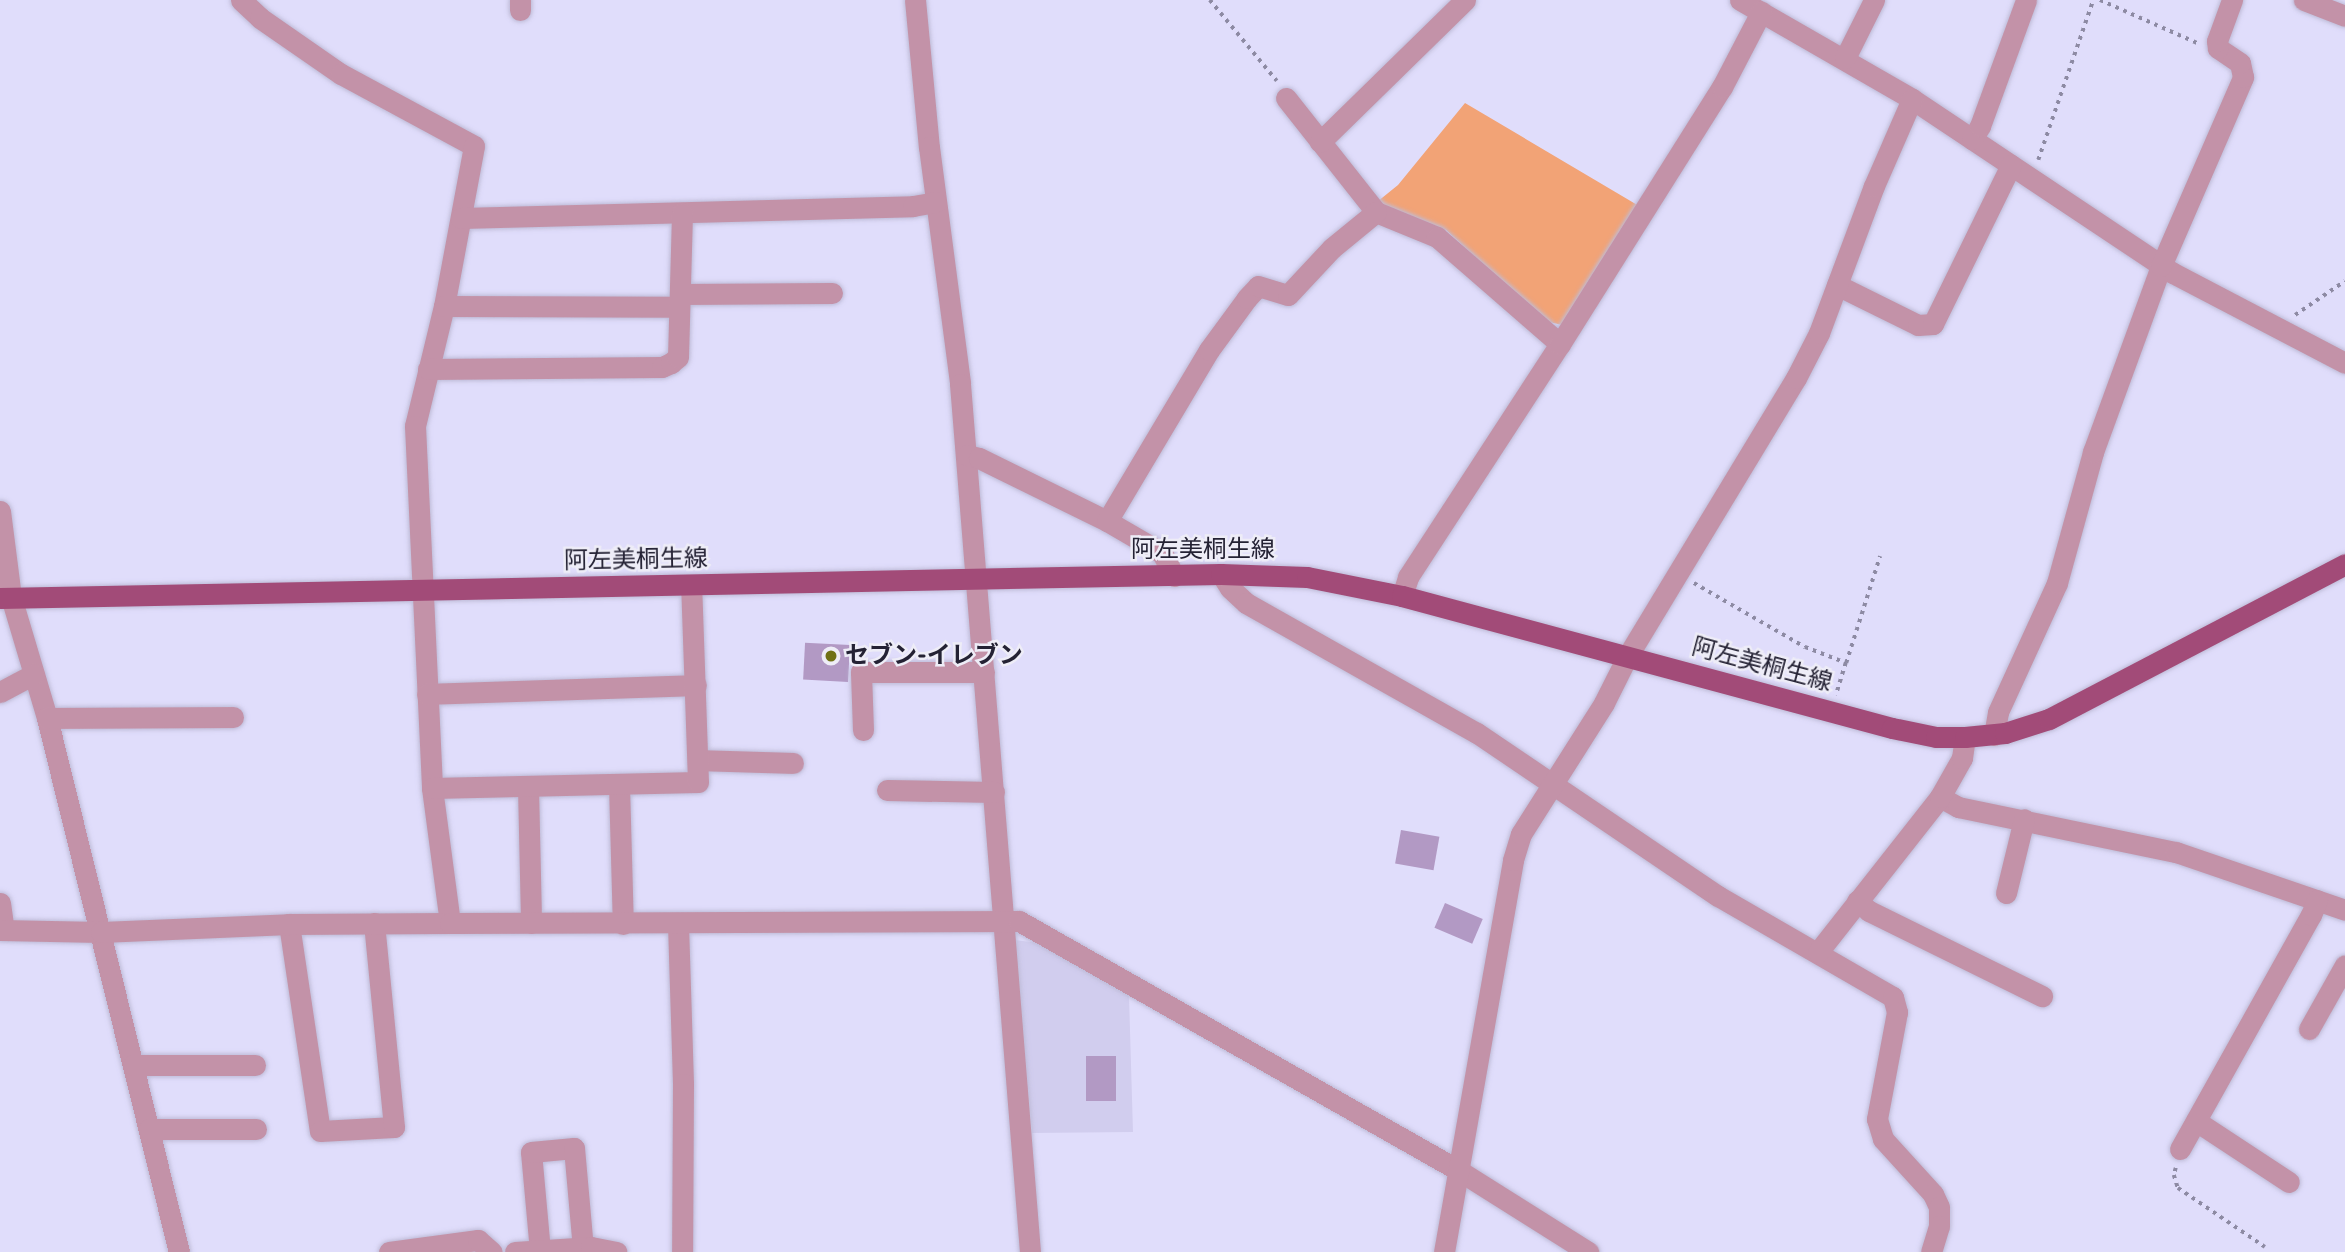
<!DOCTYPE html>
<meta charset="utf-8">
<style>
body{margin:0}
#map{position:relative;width:2345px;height:1252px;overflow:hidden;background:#e0ddfb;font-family:"Varela Round","Noto Sans JP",sans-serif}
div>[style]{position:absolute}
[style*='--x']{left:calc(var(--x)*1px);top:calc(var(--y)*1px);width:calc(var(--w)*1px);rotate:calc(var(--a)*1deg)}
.built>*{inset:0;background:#d1cdee}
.green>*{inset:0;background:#f2a376}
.building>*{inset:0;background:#b299c4;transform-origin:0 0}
.path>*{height:3.5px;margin-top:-1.75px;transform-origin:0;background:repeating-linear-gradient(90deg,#8d8aa3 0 3.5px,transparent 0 8.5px)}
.roads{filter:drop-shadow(0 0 2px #bebbd7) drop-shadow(0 0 2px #bebbd7)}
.minor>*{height:21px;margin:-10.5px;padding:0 10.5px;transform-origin:10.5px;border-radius:10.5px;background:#c392a8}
.major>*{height:21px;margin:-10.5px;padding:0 10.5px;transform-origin:10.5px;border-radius:10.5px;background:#a24b78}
.dots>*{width:19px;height:19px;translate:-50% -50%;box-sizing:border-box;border:4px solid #eeedf7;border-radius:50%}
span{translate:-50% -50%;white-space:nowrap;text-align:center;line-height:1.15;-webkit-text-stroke:5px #eeedf7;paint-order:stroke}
.street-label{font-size:24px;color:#242234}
.poi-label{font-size:24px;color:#242234;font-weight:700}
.left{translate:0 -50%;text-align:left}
</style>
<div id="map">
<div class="built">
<div style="clip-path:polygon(1015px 940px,1039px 943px,1129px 996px,1133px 1132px,1032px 1133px)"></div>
</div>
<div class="green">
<div style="clip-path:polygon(1465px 103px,1639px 206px,1562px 325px,1545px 321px,1446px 230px,1377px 202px,1398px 185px)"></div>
</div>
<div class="building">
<div style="left:850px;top:645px;width:37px;height:45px;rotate:93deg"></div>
<div style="left:1401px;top:830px;width:39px;height:34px;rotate:10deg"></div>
<div style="left:1445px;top:903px;width:41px;height:27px;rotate:23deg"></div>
<div style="left:1086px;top:1056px;width:30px;height:45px"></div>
</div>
<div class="path">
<div style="--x:1210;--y:0;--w:105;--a:50.4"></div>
<div style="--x:2100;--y:0;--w:106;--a:23.9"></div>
<div style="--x:2038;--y:160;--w:169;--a:-71"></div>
<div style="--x:2295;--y:315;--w:60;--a:-34.2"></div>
<div style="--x:1694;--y:583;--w:128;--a:30"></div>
<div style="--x:1805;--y:647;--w:44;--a:21.3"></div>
<div style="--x:1846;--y:663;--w:34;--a:107"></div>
<div style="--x:1846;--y:663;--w:112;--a:-72.4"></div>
<div style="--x:2176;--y:1168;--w:7;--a:106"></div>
<div style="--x:2174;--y:1175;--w:14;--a:73"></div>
<div style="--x:2178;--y:1188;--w:105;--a:34.1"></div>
</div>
<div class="roads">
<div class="minor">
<div style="--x:241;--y:0;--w:26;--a:43"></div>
<div style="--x:260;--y:18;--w:98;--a:34.7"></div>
<div style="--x:341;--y:74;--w:151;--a:28.4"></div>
<div style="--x:474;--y:146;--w:163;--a:100.6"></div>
<div style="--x:444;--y:306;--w:123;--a:103.6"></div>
<div style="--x:415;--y:426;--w:362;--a:87.3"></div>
<div style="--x:432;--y:788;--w:136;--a:82.4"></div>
<div style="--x:520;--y:0;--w:10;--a:90"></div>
<div style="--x:915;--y:0;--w:148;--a:84.6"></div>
<div style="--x:929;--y:147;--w:239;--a:82.5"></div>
<div style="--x:960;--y:384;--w:871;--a:85.39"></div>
<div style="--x:1740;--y:0;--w:198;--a:29.9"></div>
<div style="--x:1912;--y:99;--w:314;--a:33.7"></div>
<div style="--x:2173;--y:273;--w:194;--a:27.6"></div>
<div style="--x:2304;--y:0;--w:44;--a:21.3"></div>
<div style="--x:1845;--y:58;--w:65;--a:-63.4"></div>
<div style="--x:1286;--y:98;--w:145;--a:51.7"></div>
<div style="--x:1376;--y:212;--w:66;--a:22.3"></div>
<div style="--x:1437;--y:237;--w:163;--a:41"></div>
<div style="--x:1972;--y:139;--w:15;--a:-58"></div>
<div style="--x:1980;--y:126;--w:134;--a:-69.9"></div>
<div style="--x:1320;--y:142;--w:203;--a:-44.4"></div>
<div style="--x:461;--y:218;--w:452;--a:-1.5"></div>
<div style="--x:913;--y:206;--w:23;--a:-10"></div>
<div style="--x:1837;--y:285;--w:90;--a:26.3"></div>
<div style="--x:1918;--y:325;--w:15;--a:-4"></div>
<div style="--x:1933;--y:324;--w:177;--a:-63.9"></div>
<div style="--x:680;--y:294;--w:152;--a:-0.4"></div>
<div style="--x:444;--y:306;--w:235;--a:0.2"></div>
<div style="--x:428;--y:369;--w:234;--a:-0.5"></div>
<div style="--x:662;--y:367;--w:10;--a:-24"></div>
<div style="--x:671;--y:363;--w:9;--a:-41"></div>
<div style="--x:678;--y:357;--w:144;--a:-88.4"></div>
<div style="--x:967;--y:455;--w:12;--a:14"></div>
<div style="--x:979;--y:458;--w:143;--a:26.2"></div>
<div style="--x:1107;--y:521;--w:64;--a:30.2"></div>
<div style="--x:1162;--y:553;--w:26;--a:62"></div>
<div style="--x:0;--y:511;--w:87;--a:82.7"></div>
<div style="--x:11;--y:597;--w:126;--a:73.4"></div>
<div style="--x:47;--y:718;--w:550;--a:76.12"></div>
<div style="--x:1107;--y:521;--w:199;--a:-59.2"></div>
<div style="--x:1209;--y:350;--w:64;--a:-53.8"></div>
<div style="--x:1247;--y:298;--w:16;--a:-47"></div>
<div style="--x:1258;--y:286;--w:31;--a:17"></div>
<div style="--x:1288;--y:295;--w:64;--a:-46.9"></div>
<div style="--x:1332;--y:248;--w:57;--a:-39.3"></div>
<div style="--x:1221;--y:574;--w:17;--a:57"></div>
<div style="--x:1230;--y:588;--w:22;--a:43"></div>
<div style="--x:1246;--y:603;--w:265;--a:29.4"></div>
<div style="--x:1477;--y:733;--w:291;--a:34.1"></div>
<div style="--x:1718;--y:896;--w:202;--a:30"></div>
<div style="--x:1893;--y:997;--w:16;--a:75"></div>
<div style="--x:1897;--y:1012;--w:109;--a:100.6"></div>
<div style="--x:1877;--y:1119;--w:21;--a:73"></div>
<div style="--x:1883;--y:1139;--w:74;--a:47.7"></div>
<div style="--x:1933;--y:1194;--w:14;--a:65"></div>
<div style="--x:1939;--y:1207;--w:19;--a:90"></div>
<div style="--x:1939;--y:1226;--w:27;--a:107"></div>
<div style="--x:1402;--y:596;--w:20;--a:-72"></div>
<div style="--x:1408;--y:577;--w:278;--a:-56.9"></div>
<div style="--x:1560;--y:344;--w:304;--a:-57.8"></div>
<div style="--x:1722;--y:87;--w:85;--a:-62.5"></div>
<div style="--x:0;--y:692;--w:38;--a:-28"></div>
<div style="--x:427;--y:694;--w:269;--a:-1.9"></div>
<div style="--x:47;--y:718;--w:186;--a:-0.3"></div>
<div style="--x:863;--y:730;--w:58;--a:-92"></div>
<div style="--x:861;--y:672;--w:123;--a:0"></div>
<div style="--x:1994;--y:735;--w:23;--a:-80"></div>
<div style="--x:1998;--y:712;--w:142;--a:-65.4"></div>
<div style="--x:2057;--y:583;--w:136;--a:-74.6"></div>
<div style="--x:2093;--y:452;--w:198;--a:-69.9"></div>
<div style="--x:2161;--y:266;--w:206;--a:-66.5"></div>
<div style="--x:2243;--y:77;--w:14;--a:-102"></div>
<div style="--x:2240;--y:63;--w:27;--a:-146"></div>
<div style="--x:2218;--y:48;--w:7;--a:-98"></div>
<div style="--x:2217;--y:41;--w:44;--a:-69.9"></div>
<div style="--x:698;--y:760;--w:95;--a:1.8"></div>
<div style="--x:619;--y:785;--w:139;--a:88.4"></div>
<div style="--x:528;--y:787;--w:136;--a:88.7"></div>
<div style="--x:432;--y:788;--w:266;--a:-1.3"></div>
<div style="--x:698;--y:782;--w:197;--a:-92"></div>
<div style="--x:887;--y:790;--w:107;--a:1.1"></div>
<div style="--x:1940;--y:797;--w:21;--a:29"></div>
<div style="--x:1958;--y:807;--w:223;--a:11.7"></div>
<div style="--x:2176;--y:852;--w:179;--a:18.9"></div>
<div style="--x:2006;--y:893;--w:76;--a:-76.3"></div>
<div style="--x:1857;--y:901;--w:16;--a:40"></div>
<div style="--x:1869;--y:911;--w:193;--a:26.2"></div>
<div style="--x:0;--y:903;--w:27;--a:82"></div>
<div style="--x:289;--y:924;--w:209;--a:81.5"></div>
<div style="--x:320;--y:1131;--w:74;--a:-3.1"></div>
<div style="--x:394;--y:1127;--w:205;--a:-95.6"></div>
<div style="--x:678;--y:924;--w:160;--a:88.2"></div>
<div style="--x:683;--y:1084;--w:168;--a:90.3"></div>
<div style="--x:0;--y:930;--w:101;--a:1.1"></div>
<div style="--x:101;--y:932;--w:188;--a:-2.4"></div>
<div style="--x:289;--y:924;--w:161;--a:-0.4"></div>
<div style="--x:450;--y:923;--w:569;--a:-0.2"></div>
<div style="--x:1019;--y:921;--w:505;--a:29.56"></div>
<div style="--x:1458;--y:1170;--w:154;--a:32.2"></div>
<div style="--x:1818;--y:952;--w:197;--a:-51.8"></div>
<div style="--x:1940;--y:797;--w:45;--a:-60.6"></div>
<div style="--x:1962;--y:758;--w:21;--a:-82"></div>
<div style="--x:2309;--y:1029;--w:73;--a:-60.6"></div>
<div style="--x:133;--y:1065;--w:122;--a:0"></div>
<div style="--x:2196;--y:1121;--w:111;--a:33.3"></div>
<div style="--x:149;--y:1129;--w:107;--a:0"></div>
<div style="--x:2180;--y:1149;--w:268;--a:-60.8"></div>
<div style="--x:2311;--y:915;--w:16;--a:-68"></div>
<div style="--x:540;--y:1251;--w:99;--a:-95.2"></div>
<div style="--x:531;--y:1152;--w:43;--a:-5.3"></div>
<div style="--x:574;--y:1148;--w:100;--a:84.9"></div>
<div style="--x:389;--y:1252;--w:90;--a:-7.7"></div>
<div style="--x:478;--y:1240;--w:18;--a:41"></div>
<div style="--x:515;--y:1252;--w:76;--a:-3.8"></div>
<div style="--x:591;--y:1247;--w:26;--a:11"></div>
<div style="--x:1444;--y:1252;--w:398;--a:-80"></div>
<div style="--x:1513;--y:860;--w:27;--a:-73"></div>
<div style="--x:1521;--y:834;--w:155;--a:-57.6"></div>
<div style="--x:1604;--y:703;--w:51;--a:-63.4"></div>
<div style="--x:1627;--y:657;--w:326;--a:-58.8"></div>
<div style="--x:1796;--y:378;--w:51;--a:-62.9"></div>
<div style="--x:1819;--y:333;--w:157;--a:-69.5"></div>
<div style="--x:1874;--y:186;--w:95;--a:-66.4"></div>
</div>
<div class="major">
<div style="--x:0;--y:598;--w:1221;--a:-1.13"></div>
<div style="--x:1221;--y:574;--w:86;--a:2"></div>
<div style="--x:1307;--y:577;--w:97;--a:11.3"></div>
<div style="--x:1402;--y:596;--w:507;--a:15.08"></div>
<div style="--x:1892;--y:728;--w:45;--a:11.6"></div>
<div style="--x:1936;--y:737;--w:29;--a:0"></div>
<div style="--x:1965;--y:737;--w:40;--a:-5.7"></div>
<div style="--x:2005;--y:733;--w:46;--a:-17.7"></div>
<div style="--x:2049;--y:719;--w:334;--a:-27.6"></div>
</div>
</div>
<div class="dots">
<div style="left:831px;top:656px;background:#707115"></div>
</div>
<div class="street-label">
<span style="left:1203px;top:550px">阿左美桐生線</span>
<span style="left:636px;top:560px;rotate:-1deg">阿左美桐生線</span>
<span style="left:1762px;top:665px;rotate:15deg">阿左美桐生線</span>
</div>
<div class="poi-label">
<span class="left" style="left:845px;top:656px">セブン-イレブン</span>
</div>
</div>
